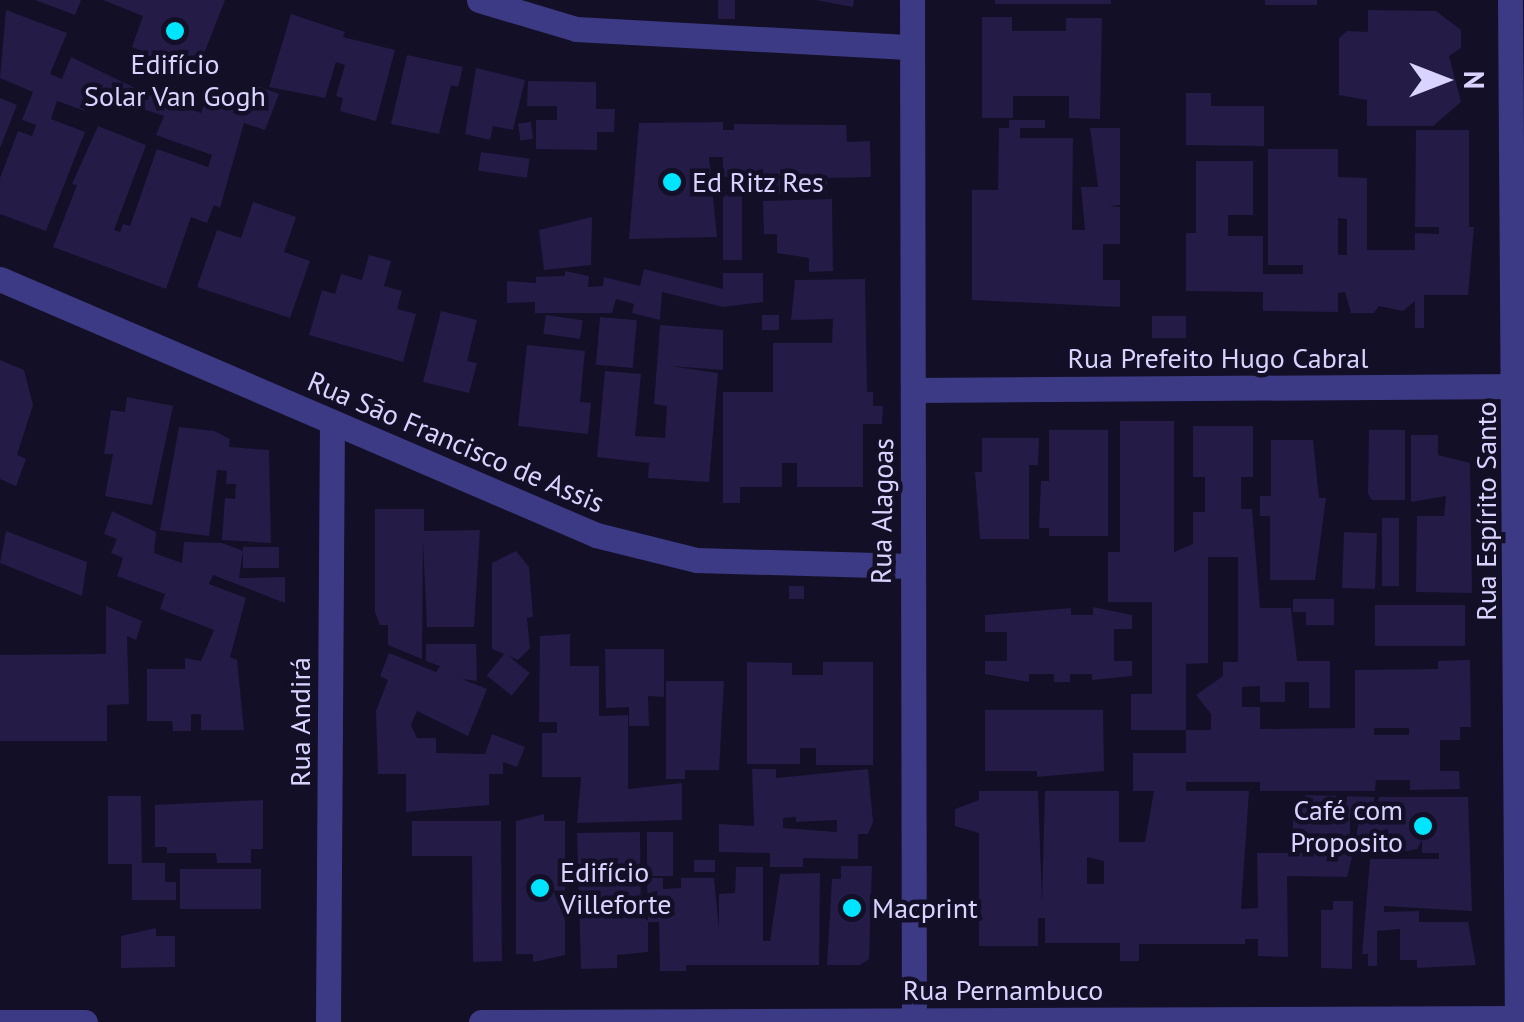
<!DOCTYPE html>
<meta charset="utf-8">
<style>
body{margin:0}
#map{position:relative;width:1524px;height:1022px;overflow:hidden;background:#130f26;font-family:"PT Sans",sans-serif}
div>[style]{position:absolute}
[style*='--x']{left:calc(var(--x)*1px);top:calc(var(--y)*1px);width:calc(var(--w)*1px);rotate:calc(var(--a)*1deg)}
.building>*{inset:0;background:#241b47;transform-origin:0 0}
.minor>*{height:25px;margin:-12.5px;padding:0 12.5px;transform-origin:12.5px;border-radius:12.5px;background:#3d3a85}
.dots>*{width:28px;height:28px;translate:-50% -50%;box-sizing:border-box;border:5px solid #130f26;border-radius:50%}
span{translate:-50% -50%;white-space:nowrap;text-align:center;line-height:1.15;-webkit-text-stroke:9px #130f26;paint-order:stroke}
.poi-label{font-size:28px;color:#d9d4ff}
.left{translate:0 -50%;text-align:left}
.right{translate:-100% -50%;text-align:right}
.street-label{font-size:28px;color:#d9d4ff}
.north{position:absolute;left:1394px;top:30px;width:100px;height:100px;-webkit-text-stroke:8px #130f26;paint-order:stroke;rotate:90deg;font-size:28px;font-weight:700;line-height:40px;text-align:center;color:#d9d4ff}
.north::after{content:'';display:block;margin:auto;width:35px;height:45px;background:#d9d4ff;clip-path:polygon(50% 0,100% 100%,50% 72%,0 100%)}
</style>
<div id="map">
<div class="building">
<div style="clip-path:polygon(35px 0,81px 0,75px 15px)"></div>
<div style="clip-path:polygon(103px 0,225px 0,196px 74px,139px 58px,142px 51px,132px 47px,143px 16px)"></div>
<div style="left:718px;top:0;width:17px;height:19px"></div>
<div style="clip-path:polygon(816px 0,854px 0,853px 7px)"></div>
<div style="left:995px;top:0;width:116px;height:4px"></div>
<div style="left:1265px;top:0;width:52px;height:5px"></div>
<div style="clip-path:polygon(6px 10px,67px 33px,50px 74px,62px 79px,71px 57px,162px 101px,166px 85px,187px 90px,181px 106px,201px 113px,207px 96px,248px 113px,258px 86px,279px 94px,265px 130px,244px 123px,220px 208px,214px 205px,207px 223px,191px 217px,166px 289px,53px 247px,77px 185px,72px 184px,98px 126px,146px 145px,114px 230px,120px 232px,123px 224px,130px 226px,157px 149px,208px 167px,212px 155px,156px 135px,164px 116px,92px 92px,85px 111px,57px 101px,51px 119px,85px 132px,46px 231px,0 214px,0 178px,18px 131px,32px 136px,36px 125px,22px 120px,33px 92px,0 78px)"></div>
<div style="clip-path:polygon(1368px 10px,1436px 11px,1461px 30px,1461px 48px,1449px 56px,1461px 102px,1433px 126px,1367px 126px,1367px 100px,1339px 95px,1339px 38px,1347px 31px,1368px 32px)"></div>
<div style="clip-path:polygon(291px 14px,345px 32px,343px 37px,395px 50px,376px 121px,340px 111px,343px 98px,336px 96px,345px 65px,336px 62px,325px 98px,269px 87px)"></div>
<div style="clip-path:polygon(982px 17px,1012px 17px,1012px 31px,1066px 31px,1066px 18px,1102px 18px,1100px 119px,1069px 118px,1069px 96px,1013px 96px,1013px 118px,982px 118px)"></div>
<div style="clip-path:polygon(407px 55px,463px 67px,458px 87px,451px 85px,439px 134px,391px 124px)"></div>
<div style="clip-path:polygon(476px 68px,525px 80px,513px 130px,493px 126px,490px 140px,465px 134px)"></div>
<div style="clip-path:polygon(528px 81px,596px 82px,596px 109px,615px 109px,614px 132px,597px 132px,597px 150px,536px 149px,536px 120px,557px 120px,557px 106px,527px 106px)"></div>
<div style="clip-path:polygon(1186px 93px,1211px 93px,1211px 106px,1264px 106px,1264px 146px,1186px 145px)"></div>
<div style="clip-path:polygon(0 98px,17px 105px,0 148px)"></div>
<div style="clip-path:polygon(1009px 120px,1045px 120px,1045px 128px,1020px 128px,1020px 138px,1073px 138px,1072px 230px,1085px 230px,1081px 187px,1098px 187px,1090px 128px,1120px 128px,1120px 205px,1109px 206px,1120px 207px,1120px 244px,1103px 244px,1103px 280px,1120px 280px,1120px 307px,972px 300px,972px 190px,998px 190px,999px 128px,1009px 128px)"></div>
<div style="left:531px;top:122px;width:17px;height:13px;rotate:83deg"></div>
<div style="clip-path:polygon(723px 122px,723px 130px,734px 130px,734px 124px,846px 125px,847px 142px,870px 141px,871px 177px,827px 178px,827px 193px,798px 194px,798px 178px,789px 178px,789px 194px,753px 195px,752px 176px,723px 177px,723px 157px,709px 157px,717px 237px,629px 239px,639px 123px)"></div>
<div style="clip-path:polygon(evenodd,1416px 130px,1469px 130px,1469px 227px,1474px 227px,1468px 295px,1424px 295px,1424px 328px,1415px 328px,1415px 301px,1403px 311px,1379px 306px,1374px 313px,1351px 313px,1345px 292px,1338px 293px,1338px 312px,1263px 311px,1263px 292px,1186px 291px,1186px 233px,1196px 233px,1196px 161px,1253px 161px,1253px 215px,1228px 215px,1228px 236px,1263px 236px,1263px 274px,1303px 274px,1303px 265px,1268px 265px,1268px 149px,1338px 149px,1338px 177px,1367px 178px,1367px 250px,1415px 250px,1415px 233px,1439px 234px,1439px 227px,1415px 227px,1416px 130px,1338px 218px,1347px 219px,1347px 255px,1338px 255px,1338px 218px)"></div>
<div style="left:481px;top:152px;width:49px;height:19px;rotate:8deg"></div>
<div style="left:742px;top:195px;width:65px;height:19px;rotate:90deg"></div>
<div style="clip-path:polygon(832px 199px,833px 271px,809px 272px,809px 258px,777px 253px,777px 234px,764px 234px,763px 201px)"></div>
<div style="clip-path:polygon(253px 202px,296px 217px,284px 252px,310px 261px,290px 318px,197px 287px,217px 230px,241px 238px)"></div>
<div style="clip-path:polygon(592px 217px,591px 265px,544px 270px,539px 230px)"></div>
<div style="clip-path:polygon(369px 255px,391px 261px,384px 286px,402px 291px,397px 309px,416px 314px,403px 362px,309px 335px,322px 290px,335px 294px,341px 274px,362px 280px)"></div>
<div style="clip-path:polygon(644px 269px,723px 289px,723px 273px,763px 273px,763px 302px,723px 307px,662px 292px,660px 320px,632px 313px,634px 304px,616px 299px,612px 313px,535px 313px,535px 302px,507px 303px,507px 281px,536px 283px,536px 277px,565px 276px,565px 271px,589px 276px,588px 287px,603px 286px,604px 277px,640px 286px)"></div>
<div style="clip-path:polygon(865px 279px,867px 392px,873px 392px,873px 406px,883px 406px,882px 424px,863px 424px,863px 487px,797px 487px,797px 463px,782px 463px,782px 487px,740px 487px,740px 503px,723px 503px,723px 392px,773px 392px,773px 343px,832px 343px,833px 319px,791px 320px,795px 280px)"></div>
<div style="clip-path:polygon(441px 311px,477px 320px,467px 361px,477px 363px,469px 393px,423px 382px)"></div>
<div style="left:546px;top:315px;width:37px;height:19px;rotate:8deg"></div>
<div style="left:762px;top:315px;width:17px;height:15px"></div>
<div style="left:1152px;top:316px;width:34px;height:22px"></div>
<div style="left:600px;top:317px;width:37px;height:48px;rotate:5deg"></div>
<div style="clip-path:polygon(660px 325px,723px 330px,723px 370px,670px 366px,718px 373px,709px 482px,648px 478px,649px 463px,597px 457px,605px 371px,641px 374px,635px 436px,665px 438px,667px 406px,654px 404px)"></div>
<div style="clip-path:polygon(527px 345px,585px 351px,580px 402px,591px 403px,588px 434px,518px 426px)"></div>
<div style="clip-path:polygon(0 360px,24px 370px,33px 405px,17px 455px,26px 459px,16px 486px,0 479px)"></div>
<div style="clip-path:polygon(127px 397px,173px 406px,152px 505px,105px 496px,113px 454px,104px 454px,111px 410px,125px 412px)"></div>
<div style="clip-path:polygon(evenodd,1120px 421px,1174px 421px,1174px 552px,1193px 544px,1193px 512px,1205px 512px,1205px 477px,1193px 477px,1193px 426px,1253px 426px,1253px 477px,1241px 477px,1241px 509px,1252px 509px,1260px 608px,1291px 608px,1297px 661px,1330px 661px,1330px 708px,1309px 708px,1309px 682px,1285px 682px,1285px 702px,1260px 702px,1260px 686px,1242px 687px,1242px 707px,1260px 707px,1260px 729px,1355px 728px,1355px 670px,1438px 669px,1438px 661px,1470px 660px,1471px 727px,1460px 727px,1460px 740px,1440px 740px,1440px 771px,1459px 771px,1460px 789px,1410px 790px,1410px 780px,1376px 780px,1375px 791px,1260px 791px,1260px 782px,1186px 782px,1186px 791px,1249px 791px,1241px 909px,1258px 908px,1257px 853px,1353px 853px,1360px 815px,1350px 815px,1350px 840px,1293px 840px,1293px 802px,1305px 802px,1305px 795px,1374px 797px,1374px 825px,1379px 797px,1468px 797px,1472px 911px,1384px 906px,1384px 912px,1419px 911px,1419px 922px,1468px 922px,1476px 965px,1417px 968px,1417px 960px,1400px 960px,1400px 929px,1377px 931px,1377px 966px,1368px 966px,1368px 954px,1362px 954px,1370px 859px,1439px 859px,1439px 853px,1422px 853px,1422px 840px,1417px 849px,1396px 853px,1353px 853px,1347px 877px,1287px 876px,1288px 957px,1258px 956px,1258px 939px,1245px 939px,1245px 944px,1139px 944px,1139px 961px,1120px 961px,1120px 943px,1045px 943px,1045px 918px,1038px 918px,1038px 946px,979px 946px,979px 833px,955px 826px,955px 809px,979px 800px,979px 791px,1038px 791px,1042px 901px,1045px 791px,1119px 791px,1119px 842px,1145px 842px,1154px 791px,1133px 791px,1133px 753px,1186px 753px,1186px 730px,1211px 730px,1211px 714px,1196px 695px,1223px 676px,1223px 662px,1238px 662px,1238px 557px,1208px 557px,1208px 663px,1186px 664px,1186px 730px,1131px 730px,1131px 694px,1152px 694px,1152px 602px,1108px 602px,1108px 552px,1120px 552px,1120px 421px,1374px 728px,1409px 728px,1409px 735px,1374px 735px,1374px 728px,1120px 421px,1087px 857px,1104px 861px,1104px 884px,1087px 884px,1087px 857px)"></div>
<div style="clip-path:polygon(179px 427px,214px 431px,230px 439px,229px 447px,269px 450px,271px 543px,222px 540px,225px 498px,235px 499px,236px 484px,226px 484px,227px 471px,217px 470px,209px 536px,160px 530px)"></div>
<div style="clip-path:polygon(1049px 430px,1108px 430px,1108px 536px,1049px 536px,1049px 528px,1039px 528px,1041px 481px,1049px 481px)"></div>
<div style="clip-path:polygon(1369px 430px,1405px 430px,1405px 500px,1372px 500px,1368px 494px)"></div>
<div style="clip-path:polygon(1411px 435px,1438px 435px,1438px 455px,1470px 463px,1472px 593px,1416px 592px,1417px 516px,1444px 516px,1446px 496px,1411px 502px)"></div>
<div style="clip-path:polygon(982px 438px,1039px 438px,1038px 465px,1029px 465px,1029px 539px,980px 539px,975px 472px,982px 472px)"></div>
<div style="clip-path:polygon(1271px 440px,1313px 440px,1319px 498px,1326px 498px,1315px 580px,1270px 580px,1270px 516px,1260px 516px,1260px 496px,1271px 496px)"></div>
<div style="clip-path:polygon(375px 509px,424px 509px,424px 531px,480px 530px,474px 627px,427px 627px,423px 542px,422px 659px,388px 645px,388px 625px,380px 625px,375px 612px)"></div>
<div style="clip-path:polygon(112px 511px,156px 532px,154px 553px,182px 563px,184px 542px,222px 543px,243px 551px,239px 578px,285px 577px,285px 603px,213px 575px,209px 584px,246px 598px,230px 657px,237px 660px,244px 730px,201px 730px,201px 714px,191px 714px,191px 731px,173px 731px,172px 721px,147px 721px,147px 669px,185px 669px,185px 658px,201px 661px,214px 630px,160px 609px,165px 594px,117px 576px,123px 558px,111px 553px,117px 539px,104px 534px)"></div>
<div style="left:1382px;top:518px;width:17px;height:68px"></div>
<div style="clip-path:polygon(6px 531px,87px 562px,82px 596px,0 563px)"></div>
<div style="left:1344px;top:532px;width:33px;height:56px;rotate:2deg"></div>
<div style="left:243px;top:547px;width:36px;height:21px"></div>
<div style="clip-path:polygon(516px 551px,529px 567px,533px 617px,527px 618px,530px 648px,518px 660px,492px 649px,492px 563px)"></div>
<div style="left:789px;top:586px;width:15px;height:13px"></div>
<div style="clip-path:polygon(1293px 599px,1334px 599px,1334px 625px,1306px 625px,1306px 612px,1293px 612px)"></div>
<div style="left:1375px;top:605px;width:90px;height:41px"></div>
<div style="clip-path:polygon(106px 606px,142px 621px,136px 640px,127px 636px,129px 704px,107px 705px,107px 741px,0 741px,0 655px,106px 654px)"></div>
<div style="clip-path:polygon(1093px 607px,1132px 615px,1132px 629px,1114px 629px,1114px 661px,1132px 661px,1132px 676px,1092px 680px,1092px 674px,1070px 674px,1070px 682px,1054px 682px,1054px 674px,1029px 674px,1029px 682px,985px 674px,985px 661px,1007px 661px,1007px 632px,985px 632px,985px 615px,1071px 608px,1071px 615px,1093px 615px)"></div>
<div style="clip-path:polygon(570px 634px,570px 666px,599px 666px,599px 716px,628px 715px,628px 789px,682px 783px,682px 820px,577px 823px,581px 777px,542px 777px,542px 733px,557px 733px,557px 722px,539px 722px,540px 636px)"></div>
<div style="clip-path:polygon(426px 644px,476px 644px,477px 681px,462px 679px,487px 689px,468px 736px,417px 711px,411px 725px,417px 738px,436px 738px,436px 753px,485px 754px,492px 734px,525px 747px,517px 767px,503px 762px,503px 774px,489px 774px,489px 805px,406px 812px,406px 774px,378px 774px,376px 711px,388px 680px,380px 676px,389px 653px,436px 672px,440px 666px,426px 661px)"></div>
<div style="clip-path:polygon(605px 649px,664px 649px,664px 697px,648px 696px,649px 726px,629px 726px,629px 707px,606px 708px)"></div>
<div style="left:505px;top:653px;width:32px;height:29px;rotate:39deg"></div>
<div style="clip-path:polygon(747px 662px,792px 663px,792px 675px,823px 675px,823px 662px,873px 662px,873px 765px,816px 765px,816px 748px,800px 748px,800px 764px,747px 764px)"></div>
<div style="clip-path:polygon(666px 681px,724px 681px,719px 770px,685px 770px,685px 779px,666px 779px)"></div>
<div style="clip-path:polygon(985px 710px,1103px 710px,1104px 771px,1037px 777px,1037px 771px,985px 771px)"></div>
<div style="clip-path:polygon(evenodd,752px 769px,776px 769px,776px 778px,868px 769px,873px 822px,868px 834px,858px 834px,858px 859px,803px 858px,803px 867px,770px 867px,770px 853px,719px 852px,719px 824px,754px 826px,752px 769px,796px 817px,796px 822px,837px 820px,837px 832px,783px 828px,783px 818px,796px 817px)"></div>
<div style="clip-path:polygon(108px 796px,141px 796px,142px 863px,165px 863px,165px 882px,176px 882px,176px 900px,132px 900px,132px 864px,108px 864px)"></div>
<div style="clip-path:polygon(263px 800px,263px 849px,251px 849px,251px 863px,217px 863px,216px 853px,167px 853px,167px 847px,155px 847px,155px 805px)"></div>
<div style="clip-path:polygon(544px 814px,544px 821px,565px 821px,565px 955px,533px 962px,533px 954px,516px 954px,516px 821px)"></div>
<div style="clip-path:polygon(412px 821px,501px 821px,502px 961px,473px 962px,472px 856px,412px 856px)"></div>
<div style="clip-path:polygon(640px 832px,641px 916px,648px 921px,647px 878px,663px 878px,663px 889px,681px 888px,681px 878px,714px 878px,719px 929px,719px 894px,735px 893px,736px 867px,763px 867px,763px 941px,770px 941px,780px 874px,820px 873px,819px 965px,686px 965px,686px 971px,660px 971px,659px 922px,648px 922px,648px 952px,617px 955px,617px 968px,581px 969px,577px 833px)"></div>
<div style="left:673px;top:832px;width:44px;height:26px;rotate:90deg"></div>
<div style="left:694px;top:860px;width:21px;height:12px"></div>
<div style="clip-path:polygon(841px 866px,872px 866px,869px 959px,860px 965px,827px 965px,832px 879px,841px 879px)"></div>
<div style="left:180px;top:869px;width:81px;height:40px"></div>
<div style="clip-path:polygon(1333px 901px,1353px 901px,1352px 969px,1321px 968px,1321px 910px,1333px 910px)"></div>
<div style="clip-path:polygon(156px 928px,156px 936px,175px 936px,175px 967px,121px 968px,121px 936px)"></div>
</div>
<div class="minor">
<div style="--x:479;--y:0;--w:101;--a:16.6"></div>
<div style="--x:576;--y:29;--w:336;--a:3.1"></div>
<div style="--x:912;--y:0;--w:1022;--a:89.89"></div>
<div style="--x:1510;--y:0;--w:1022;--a:89.61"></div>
<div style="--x:0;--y:279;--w:649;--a:23.24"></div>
<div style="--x:596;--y:535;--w:103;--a:14"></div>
<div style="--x:696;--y:560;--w:215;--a:1.6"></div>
<div style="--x:913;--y:390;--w:611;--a:-0.38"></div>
<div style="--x:0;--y:1022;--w:85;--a:0"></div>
<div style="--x:328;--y:1022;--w:600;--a:-89.62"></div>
<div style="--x:481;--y:1022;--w:1043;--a:-0.22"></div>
</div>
<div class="dots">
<div style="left:175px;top:31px;background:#00e5ff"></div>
<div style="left:672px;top:182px;background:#00e5ff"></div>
<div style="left:1423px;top:826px;background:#00e5ff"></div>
<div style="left:540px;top:888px;background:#00e5ff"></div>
<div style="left:852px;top:908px;background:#00e5ff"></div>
</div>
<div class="poi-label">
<span style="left:175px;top:80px">Edifício<br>Solar Van Gogh</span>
<span class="left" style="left:692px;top:182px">Ed Ritz Res</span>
<span class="right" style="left:1403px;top:826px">Café com<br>Proposito</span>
<span class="left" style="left:560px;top:888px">Edifício<br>Villeforte</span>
<span class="left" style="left:872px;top:908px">Macprint</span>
</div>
<div class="street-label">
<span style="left:1218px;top:358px">Rua Prefeito Hugo Cabral</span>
<span style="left:456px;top:442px;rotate:23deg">Rua São Francisco de Assis</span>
<span style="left:882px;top:511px;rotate:-89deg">Rua Alagoas</span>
<span style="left:1486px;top:511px;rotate:-90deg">Rua Espírito Santo</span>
<span style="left:300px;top:722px;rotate:-90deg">Rua Andirá</span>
<span style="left:1003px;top:990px">Rua Pernambuco</span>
</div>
<div class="north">N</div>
</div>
